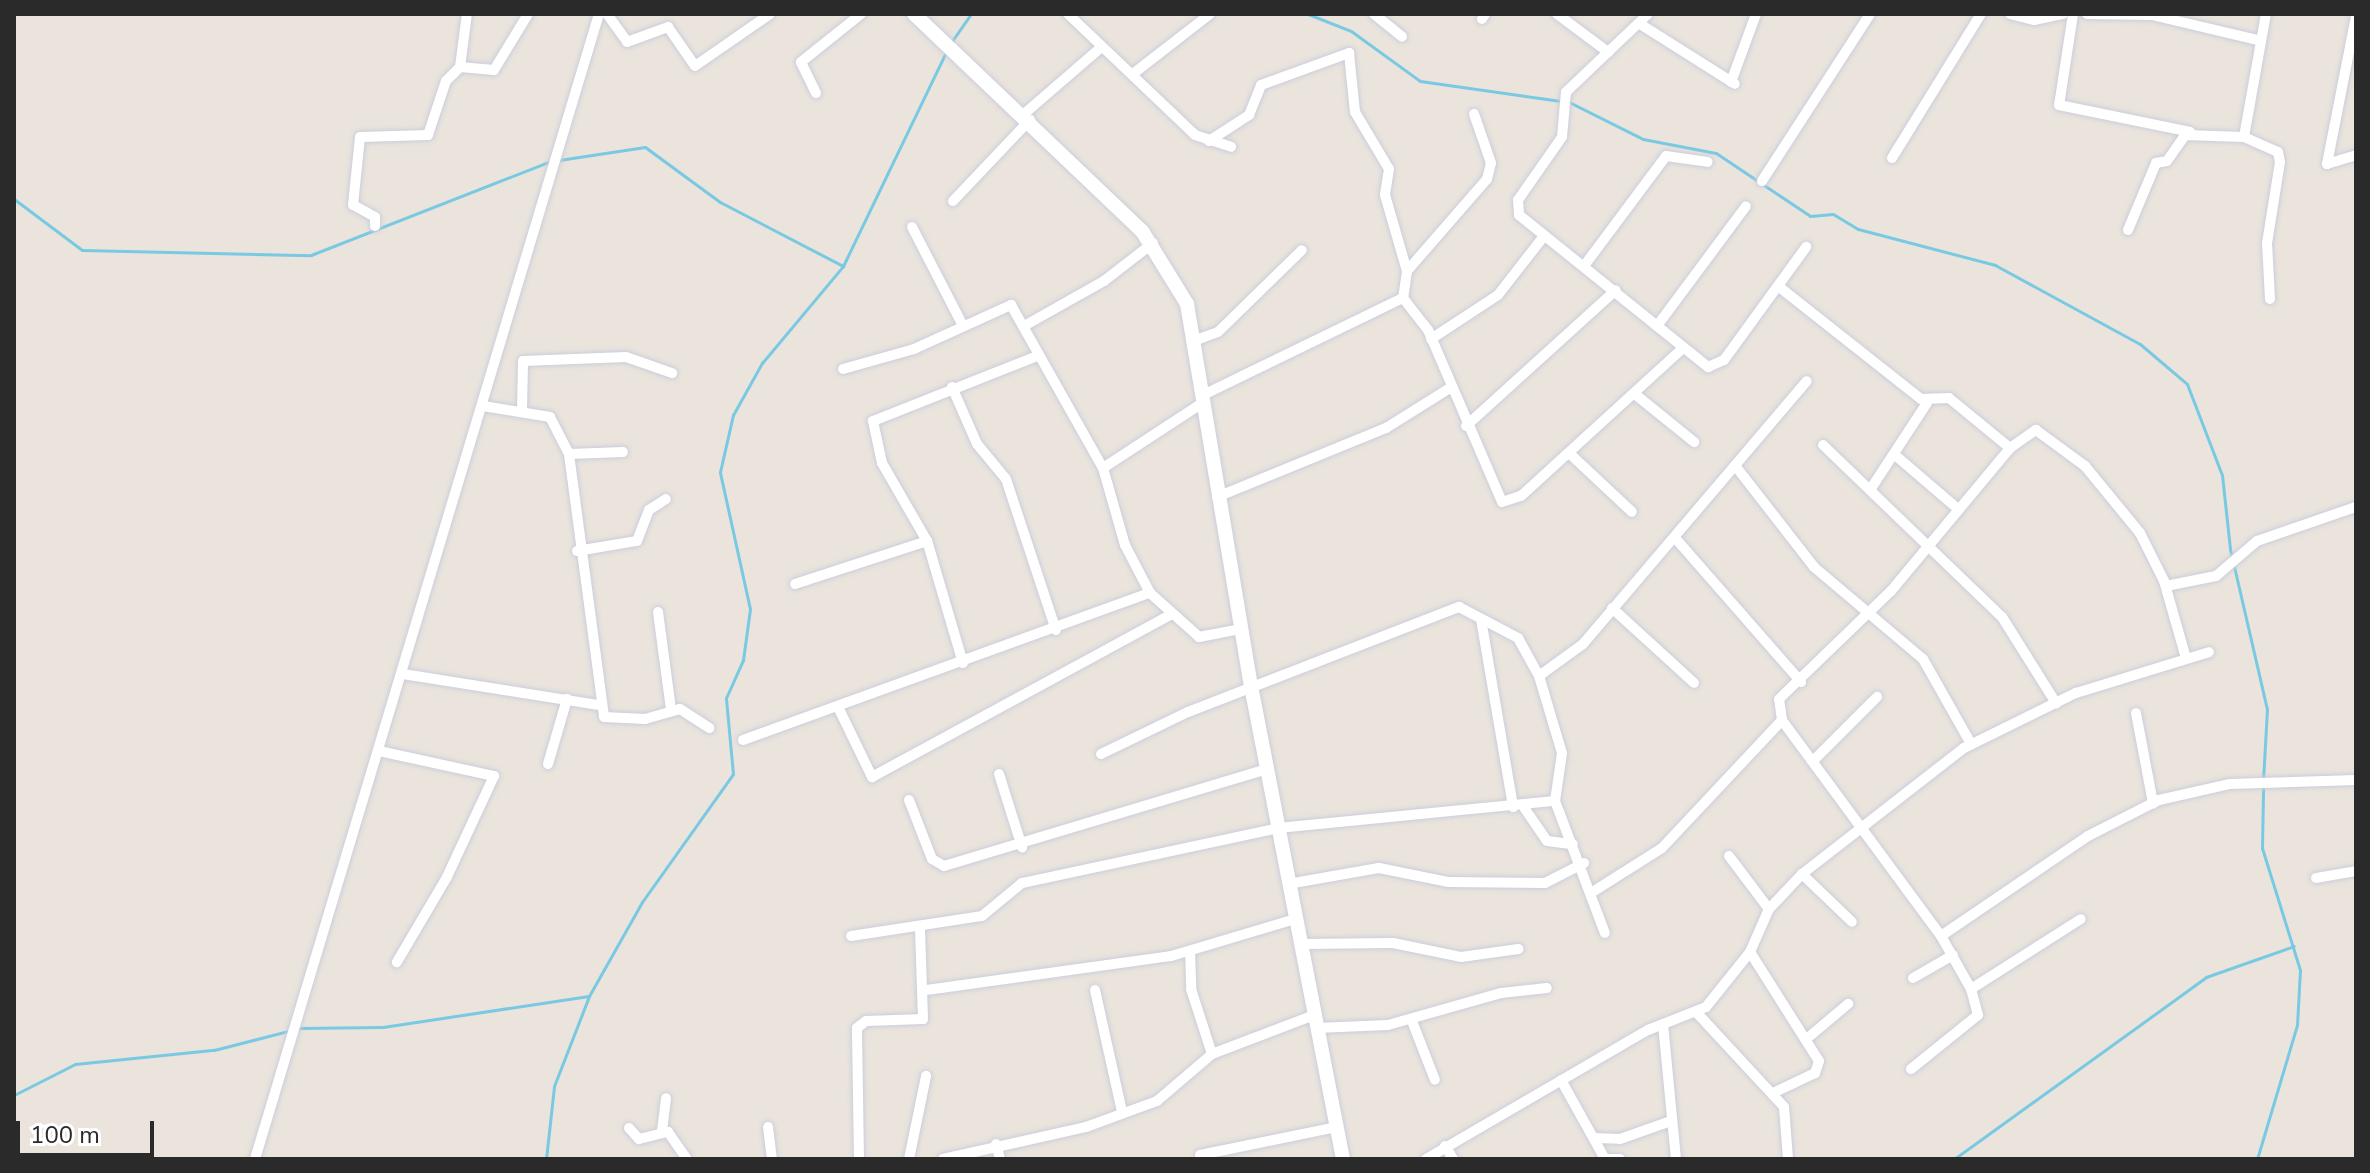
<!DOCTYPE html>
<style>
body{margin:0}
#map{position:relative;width:2370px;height:1173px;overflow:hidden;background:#eae4dd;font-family:"Nunito Sans",sans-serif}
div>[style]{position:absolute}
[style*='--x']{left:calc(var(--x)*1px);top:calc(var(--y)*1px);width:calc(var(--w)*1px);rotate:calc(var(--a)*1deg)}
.stream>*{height:3px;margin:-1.5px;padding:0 1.5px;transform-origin:1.5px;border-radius:1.5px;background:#79c9e3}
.roads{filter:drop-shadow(0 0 2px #cbceda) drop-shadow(0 0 2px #cbceda)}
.minor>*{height:10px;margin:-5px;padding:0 5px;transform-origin:5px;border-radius:5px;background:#fff}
.secondary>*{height:14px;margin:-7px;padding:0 7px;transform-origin:7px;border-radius:7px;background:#fff}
span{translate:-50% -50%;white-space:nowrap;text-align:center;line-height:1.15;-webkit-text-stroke:6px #fff;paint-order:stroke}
.frame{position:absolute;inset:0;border:16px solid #2a2a2a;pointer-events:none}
.scale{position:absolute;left:16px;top:1121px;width:138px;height:36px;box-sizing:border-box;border:4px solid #2a2a2a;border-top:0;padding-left:10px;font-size:24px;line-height:28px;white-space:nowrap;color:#2a2a2a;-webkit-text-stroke:6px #fff;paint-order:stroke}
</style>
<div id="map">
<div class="stream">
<div style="--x:1308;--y:14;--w:46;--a:21.6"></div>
<div style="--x:1351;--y:31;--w:85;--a:35.9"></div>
<div style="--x:1420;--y:81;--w:142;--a:8.1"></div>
<div style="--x:952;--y:41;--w:33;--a:-55"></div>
<div style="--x:1569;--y:102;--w:83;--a:26.6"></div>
<div style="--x:1643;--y:139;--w:74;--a:10.9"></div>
<div style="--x:1716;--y:153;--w:113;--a:33.8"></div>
<div style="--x:1810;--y:216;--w:23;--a:-5"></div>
<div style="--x:1833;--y:214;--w:29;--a:31"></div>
<div style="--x:1858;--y:229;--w:142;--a:14.7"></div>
<div style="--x:1995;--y:265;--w:165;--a:28.6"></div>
<div style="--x:2140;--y:344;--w:62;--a:40.4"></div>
<div style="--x:2187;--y:384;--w:97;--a:69"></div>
<div style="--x:2222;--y:475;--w:74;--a:83.8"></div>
<div style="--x:2230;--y:549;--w:164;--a:77"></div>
<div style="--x:2267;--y:709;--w:71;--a:93.2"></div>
<div style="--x:559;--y:160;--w:87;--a:-8.6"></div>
<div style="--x:645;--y:147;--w:93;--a:36.3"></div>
<div style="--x:720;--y:202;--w:139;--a:27.5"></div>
<div style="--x:14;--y:199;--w:85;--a:36.9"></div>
<div style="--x:82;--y:250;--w:229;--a:1.3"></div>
<div style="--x:311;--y:255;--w:258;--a:-21.4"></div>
<div style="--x:299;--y:1028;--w:84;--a:-0.7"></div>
<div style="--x:383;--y:1027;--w:208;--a:-8.6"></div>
<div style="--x:14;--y:1095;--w:68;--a:-26.9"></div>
<div style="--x:75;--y:1064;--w:140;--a:-5.8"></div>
<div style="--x:214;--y:1050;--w:81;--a:-14.4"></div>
<div style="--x:546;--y:1159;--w:73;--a:-83.7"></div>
<div style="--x:554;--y:1086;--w:97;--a:-68.7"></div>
<div style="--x:589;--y:996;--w:108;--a:-60.6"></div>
<div style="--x:642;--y:902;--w:157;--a:-54.6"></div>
<div style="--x:733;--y:774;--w:76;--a:-95.3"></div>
<div style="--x:726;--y:698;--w:42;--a:-65.9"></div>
<div style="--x:743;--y:660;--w:51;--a:-82.2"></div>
<div style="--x:750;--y:609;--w:140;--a:-102.4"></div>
<div style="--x:720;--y:472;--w:58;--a:-77.2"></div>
<div style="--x:733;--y:415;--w:60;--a:-60.9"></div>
<div style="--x:762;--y:363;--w:126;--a:-50.1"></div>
<div style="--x:843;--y:266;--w:237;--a:-64.3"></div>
<div style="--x:1954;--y:1159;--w:311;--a:-35.8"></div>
<div style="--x:2206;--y:977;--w:93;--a:-19.4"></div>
<div style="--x:2257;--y:1159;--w:140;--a:-73.4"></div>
<div style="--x:2297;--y:1025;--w:55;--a:-86.9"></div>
<div style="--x:2300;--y:970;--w:128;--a:-107.3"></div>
<div style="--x:2262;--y:848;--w:60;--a:-89"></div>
</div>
<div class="roads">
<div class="minor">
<div style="--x:607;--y:14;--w:34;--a:54"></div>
<div style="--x:627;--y:42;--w:44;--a:-20.1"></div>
<div style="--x:668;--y:27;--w:47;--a:55.3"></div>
<div style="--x:695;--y:66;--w:91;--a:-34.7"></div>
<div style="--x:1068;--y:14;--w:175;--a:43.6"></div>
<div style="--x:1195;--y:135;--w:38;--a:18"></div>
<div style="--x:1374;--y:14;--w:36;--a:39"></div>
<div style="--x:1557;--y:14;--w:64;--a:36.7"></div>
<div style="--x:1648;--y:14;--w:113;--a:136.4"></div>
<div style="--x:1566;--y:92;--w:45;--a:95.1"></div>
<div style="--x:1562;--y:137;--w:77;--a:124.9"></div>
<div style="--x:1518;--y:200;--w:15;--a:86"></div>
<div style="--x:1519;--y:215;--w:243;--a:38.8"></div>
<div style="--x:1708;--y:367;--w:17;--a:-24"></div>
<div style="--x:1724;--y:360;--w:140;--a:-54"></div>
<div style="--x:2010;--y:14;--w:25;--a:14"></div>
<div style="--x:2034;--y:20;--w:30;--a:-12"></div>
<div style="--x:2073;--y:14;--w:92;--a:98.7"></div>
<div style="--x:2059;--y:105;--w:134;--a:11.6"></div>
<div style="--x:2087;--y:14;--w:65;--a:0.9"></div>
<div style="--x:2152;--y:15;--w:109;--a:13.3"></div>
<div style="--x:1482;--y:19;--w:6;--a:-59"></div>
<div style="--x:1640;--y:24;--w:112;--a:32.3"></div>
<div style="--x:460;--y:67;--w:53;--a:-82.5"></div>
<div style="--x:1134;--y:73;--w:96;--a:-37.8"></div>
<div style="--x:1731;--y:82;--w:72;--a:-69.8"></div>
<div style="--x:816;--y:93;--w:34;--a:-116"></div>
<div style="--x:801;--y:62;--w:77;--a:-38.7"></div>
<div style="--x:1024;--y:114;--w:99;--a:-40.9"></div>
<div style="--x:2244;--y:137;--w:37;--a:24"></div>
<div style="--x:2278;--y:152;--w:10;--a:79"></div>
<div style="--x:2280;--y:162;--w:82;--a:99.1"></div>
<div style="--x:2267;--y:243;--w:56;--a:86.9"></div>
<div style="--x:1209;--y:141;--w:48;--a:-33"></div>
<div style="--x:1249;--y:115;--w:32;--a:-68"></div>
<div style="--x:1261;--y:85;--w:94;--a:-20"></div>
<div style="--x:1349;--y:53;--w:59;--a:84.2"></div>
<div style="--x:1355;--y:112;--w:66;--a:59.2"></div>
<div style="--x:1389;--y:169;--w:26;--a:99"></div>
<div style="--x:1385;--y:195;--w:79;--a:73.9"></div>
<div style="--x:1407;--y:271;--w:27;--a:98"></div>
<div style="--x:1403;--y:298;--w:41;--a:52"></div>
<div style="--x:1428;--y:330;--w:187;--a:66.7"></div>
<div style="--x:1502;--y:502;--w:20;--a:-18"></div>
<div style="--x:1521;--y:496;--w:217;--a:-42.4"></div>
<div style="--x:1892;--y:158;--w:169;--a:-58.3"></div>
<div style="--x:2327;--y:164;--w:151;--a:-78.9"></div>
<div style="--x:2327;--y:164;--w:30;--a:-17"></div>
<div style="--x:1762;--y:181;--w:199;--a:-57.1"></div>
<div style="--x:953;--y:201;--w:112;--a:-46.5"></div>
<div style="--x:375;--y:226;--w:9;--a:-90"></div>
<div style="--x:375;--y:217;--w:25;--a:-151"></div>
<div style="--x:353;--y:205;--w:68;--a:-84.1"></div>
<div style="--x:360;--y:137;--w:68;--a:-1.7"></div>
<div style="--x:428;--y:135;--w:57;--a:-71.6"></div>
<div style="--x:446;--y:81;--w:20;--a:-45"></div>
<div style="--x:460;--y:67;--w:34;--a:5"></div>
<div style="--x:494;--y:70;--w:66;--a:-58.7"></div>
<div style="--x:912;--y:227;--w:107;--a:62.7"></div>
<div style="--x:2128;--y:230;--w:73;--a:-67.3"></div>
<div style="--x:2156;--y:163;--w:11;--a:-10"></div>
<div style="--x:2167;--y:161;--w:32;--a:-55"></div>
<div style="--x:2185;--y:135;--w:59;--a:1.9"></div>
<div style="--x:2244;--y:137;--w:125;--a:-79.9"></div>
<div style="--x:1584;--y:266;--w:137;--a:-53.3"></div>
<div style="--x:1666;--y:156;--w:42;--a:8.1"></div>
<div style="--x:1407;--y:271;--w:122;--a:-49"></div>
<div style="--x:1487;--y:179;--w:16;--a:-76"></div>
<div style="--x:1491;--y:163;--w:52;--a:-109.1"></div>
<div style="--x:1778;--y:286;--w:182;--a:38.3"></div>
<div style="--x:1921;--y:399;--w:28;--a:-2"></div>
<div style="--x:1949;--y:398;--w:79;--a:39.3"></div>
<div style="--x:1024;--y:326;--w:92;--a:-29.4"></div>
<div style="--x:1104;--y:281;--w:62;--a:-37.8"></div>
<div style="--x:1657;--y:326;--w:149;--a:-53.4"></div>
<div style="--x:1431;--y:339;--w:80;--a:-33.3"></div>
<div style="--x:1498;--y:295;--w:75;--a:-52.1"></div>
<div style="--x:1196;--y:340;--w:23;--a:-20"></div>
<div style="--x:1218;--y:332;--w:117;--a:-44.3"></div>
<div style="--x:843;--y:369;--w:74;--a:-15.7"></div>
<div style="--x:914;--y:349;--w:107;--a:-24.4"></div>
<div style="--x:1011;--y:305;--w:187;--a:60.6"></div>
<div style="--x:1103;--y:468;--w:80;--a:74.1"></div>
<div style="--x:1125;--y:545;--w:54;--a:62.5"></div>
<div style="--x:1150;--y:593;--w:66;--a:41.9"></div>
<div style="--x:1199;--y:637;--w:43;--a:-10.8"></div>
<div style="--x:952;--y:387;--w:62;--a:66.3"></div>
<div style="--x:977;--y:444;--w:45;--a:50.4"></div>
<div style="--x:1006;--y:479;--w:159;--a:71.7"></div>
<div style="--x:1203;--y:395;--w:222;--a:-25.9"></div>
<div style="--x:1636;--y:395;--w:75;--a:39"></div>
<div style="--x:483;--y:406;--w:68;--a:9.3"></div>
<div style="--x:550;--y:417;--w:42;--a:62.8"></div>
<div style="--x:569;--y:454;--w:265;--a:82.4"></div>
<div style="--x:604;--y:717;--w:41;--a:2.8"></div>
<div style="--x:645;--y:719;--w:36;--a:-16"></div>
<div style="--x:680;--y:709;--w:35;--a:33"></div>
<div style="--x:522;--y:410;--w:49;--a:-88.8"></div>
<div style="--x:523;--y:361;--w:103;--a:-2.2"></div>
<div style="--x:626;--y:357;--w:49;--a:19.2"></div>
<div style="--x:1466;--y:426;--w:202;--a:-42.2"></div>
<div style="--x:1823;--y:445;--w:248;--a:43.9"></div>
<div style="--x:2002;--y:617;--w:102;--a:57.9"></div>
<div style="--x:1569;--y:453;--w:86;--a:43.1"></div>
<div style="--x:569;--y:454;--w:54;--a:-2.1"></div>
<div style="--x:1895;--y:455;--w:83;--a:40.6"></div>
<div style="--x:1103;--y:468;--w:121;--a:-33.2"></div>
<div style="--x:1737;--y:468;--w:125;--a:52.1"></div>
<div style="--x:1814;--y:567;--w:143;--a:40.2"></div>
<div style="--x:1923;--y:659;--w:98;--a:60.5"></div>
<div style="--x:1870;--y:490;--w:104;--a:-56.8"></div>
<div style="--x:1217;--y:497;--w:183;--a:-22.2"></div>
<div style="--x:1386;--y:428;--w:75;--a:-32"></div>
<div style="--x:1676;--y:539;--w:190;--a:48.8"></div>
<div style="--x:577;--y:551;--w:61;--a:-9.5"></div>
<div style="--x:637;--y:541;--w:33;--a:-69"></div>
<div style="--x:649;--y:510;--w:20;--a:-33"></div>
<div style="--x:795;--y:584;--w:139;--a:-18"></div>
<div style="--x:2166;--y:586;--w:51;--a:-11.3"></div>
<div style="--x:2216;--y:576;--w:54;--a:-40.5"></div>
<div style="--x:2257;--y:541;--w:105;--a:-19"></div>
<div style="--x:1612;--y:608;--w:111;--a:42.4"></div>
<div style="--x:658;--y:612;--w:99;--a:82.4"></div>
<div style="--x:1481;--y:619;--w:191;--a:80.3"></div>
<div style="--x:963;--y:663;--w:127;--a:-106.4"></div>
<div style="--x:927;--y:541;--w:90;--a:-120"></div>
<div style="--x:882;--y:463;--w:43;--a:-102.1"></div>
<div style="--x:873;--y:421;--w:176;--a:-21.6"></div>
<div style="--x:403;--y:674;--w:197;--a:9"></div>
<div style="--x:1539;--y:676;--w:54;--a:-36"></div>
<div style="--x:1583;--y:644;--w:345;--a:-49.6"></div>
<div style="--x:839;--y:709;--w:76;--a:64.1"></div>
<div style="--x:872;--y:777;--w:338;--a:-28.5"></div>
<div style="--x:2136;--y:713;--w:92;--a:79.3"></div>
<div style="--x:743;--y:740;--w:433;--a:-19.9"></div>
<div style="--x:379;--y:751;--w:118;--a:12.3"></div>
<div style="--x:494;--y:776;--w:111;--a:115"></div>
<div style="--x:447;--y:877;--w:99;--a:120.5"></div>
<div style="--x:1101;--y:754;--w:97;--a:-25.8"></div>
<div style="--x:1188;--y:712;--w:291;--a:-21.2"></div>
<div style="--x:1459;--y:607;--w:67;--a:27.7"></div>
<div style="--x:1518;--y:638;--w:43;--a:61.1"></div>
<div style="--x:1539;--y:676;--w:80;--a:73.4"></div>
<div style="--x:1562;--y:753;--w:49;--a:98.3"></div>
<div style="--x:1555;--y:801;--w:141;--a:69.3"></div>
<div style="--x:1815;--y:759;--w:88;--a:-45"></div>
<div style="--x:548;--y:764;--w:68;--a:-73.7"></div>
<div style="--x:999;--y:774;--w:77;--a:72.5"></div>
<div style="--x:909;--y:800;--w:63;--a:68.7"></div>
<div style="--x:932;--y:859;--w:14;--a:30"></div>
<div style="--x:944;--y:866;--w:337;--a:-16.7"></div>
<div style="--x:1523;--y:806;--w:42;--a:55.6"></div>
<div style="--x:1547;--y:841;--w:26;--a:7"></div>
<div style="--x:1729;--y:856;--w:66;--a:53"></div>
<div style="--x:1802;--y:874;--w:69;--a:43.8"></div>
<div style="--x:2316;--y:878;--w:41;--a:-9.9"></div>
<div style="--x:1288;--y:884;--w:92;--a:-10"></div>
<div style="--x:1379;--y:868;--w:70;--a:11.5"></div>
<div style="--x:1448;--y:882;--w:97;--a:0.6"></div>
<div style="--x:1545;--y:883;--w:44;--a:-27.1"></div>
<div style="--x:1594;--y:891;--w:80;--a:-32.3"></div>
<div style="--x:1662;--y:848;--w:175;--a:-46.8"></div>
<div style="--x:851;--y:936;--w:133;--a:-8.7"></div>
<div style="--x:982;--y:916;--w:52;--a:-39.5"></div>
<div style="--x:1022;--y:883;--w:262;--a:-12.1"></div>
<div style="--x:1278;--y:828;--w:278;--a:-5.6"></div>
<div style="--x:1941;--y:936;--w:178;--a:-34.2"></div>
<div style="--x:2088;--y:836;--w:80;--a:-26.9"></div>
<div style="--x:2159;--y:800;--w:73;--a:-12.7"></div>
<div style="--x:2230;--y:784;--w:126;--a:-1.8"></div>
<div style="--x:1300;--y:944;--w:93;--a:-0.6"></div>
<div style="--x:1393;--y:943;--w:69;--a:11.6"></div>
<div style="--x:1461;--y:957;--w:58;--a:-8"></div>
<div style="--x:1190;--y:951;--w:38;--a:88"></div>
<div style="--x:1191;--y:989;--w:68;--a:72.1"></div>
<div style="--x:1750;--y:952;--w:129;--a:57.7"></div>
<div style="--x:1819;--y:1061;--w:13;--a:108"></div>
<div style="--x:1815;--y:1073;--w:47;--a:154.5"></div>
<div style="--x:1913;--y:978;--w:46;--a:-29.9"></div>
<div style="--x:1971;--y:989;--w:130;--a:-32.5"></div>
<div style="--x:926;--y:990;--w:247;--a:-7.9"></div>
<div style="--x:1171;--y:956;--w:129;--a:-16.6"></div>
<div style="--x:1095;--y:990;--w:125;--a:77.5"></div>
<div style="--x:1697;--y:1013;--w:128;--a:47.2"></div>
<div style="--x:1784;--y:1107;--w:52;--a:85.6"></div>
<div style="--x:1412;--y:1021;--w:63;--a:68.7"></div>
<div style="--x:1663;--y:1024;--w:136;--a:84.5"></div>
<div style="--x:1316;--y:1028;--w:72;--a:-2.4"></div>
<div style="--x:1388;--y:1025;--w:117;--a:-15.8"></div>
<div style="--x:1501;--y:993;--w:46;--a:-6.2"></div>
<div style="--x:1810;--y:1036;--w:50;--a:-40.1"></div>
<div style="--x:1911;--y:1069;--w:86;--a:-38.9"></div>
<div style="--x:1978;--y:1015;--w:27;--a:-105"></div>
<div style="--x:1971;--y:989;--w:61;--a:-119.5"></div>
<div style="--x:1941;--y:936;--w:268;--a:-126.4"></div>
<div style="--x:1782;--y:720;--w:21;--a:-98"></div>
<div style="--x:1779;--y:699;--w:156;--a:-44"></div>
<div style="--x:1891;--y:591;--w:186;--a:-50.2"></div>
<div style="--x:2010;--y:448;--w:32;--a:-35"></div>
<div style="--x:2036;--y:430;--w:61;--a:36.3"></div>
<div style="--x:2085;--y:466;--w:87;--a:50.6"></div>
<div style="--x:2140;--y:533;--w:54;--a:63.4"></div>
<div style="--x:2164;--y:581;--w:80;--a:74.1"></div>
<div style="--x:1561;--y:1080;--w:90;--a:60.9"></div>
<div style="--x:768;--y:1127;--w:32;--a:83"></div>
<div style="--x:629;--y:1128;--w:15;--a:48"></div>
<div style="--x:639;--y:1139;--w:30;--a:-14"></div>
<div style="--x:668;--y:1132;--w:33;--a:55"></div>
<div style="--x:662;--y:1131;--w:33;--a:-83"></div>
<div style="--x:1595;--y:1138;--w:25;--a:2"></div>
<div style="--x:1620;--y:1139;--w:54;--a:-19.4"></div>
<div style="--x:996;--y:1144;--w:16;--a:75"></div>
<div style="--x:1445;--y:1146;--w:15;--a:58"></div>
<div style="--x:1200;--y:1155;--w:139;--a:-11.6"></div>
<div style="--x:255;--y:1159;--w:1196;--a:-73.28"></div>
<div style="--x:859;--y:1159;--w:131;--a:-90.9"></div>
<div style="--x:857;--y:1028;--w:11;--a:-38"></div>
<div style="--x:866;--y:1021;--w:57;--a:-2"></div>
<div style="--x:923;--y:1019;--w:89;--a:-91.9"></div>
<div style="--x:909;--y:1159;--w:85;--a:-78.4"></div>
<div style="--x:943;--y:1159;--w:147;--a:-12.6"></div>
<div style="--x:1086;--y:1127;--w:76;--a:-20.1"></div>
<div style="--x:1157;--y:1101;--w:72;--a:-40.5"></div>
<div style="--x:1212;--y:1054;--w:109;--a:-20.9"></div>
<div style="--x:1426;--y:1159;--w:257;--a:-30.2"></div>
<div style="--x:1648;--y:1030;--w:62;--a:-21.6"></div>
<div style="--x:1706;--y:1007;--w:70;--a:-51.3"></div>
<div style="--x:1750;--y:952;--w:47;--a:-66.2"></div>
<div style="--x:1769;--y:909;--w:48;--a:-46.7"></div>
<div style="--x:1802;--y:874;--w:205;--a:-37.9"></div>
<div style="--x:1964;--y:748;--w:125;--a:-26.2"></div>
<div style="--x:2076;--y:693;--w:139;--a:-17.1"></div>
<div style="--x:1608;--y:1159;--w:12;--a:0"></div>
</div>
<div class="secondary">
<div style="--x:914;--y:14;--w:315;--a:43.6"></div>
<div style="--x:1142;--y:231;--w:86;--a:58.3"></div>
<div style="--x:1187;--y:304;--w:387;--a:80.5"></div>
<div style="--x:1251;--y:686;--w:482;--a:79"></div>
</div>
</div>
<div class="frame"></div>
<div class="scale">100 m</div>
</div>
